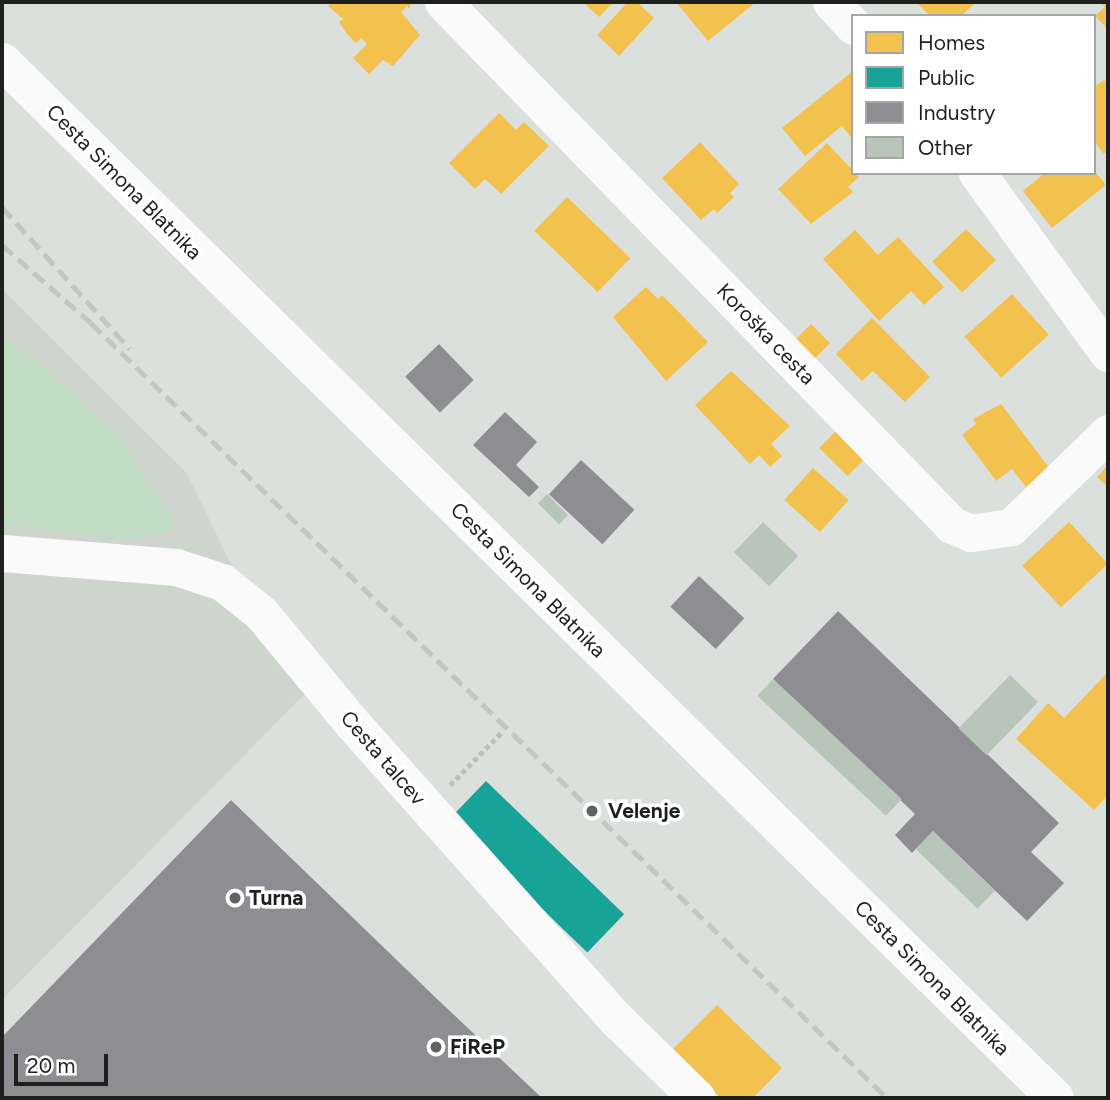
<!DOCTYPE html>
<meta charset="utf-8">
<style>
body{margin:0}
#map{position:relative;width:1110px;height:1100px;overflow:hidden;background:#dce0dc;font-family:Figtree,sans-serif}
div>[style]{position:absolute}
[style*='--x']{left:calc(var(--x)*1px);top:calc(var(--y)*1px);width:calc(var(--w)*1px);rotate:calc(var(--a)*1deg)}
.built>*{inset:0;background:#cdd5cd}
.green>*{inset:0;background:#c0dcc2}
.homes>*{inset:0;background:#f2c14e;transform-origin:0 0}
.public>*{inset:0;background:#17a398;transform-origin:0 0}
.industry>*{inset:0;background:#8d8d92;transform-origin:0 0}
.building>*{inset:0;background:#b8c6b9;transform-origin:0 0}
.path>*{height:4.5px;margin-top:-2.25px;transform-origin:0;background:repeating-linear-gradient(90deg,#bebfbe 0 5px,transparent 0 8.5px)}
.minor>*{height:37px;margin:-18.5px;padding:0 18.5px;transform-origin:18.5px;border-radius:18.5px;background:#fafafa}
.rail>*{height:5px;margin-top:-2.5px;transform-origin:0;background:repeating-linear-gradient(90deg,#c4c6c4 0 14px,transparent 0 21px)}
.dots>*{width:19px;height:19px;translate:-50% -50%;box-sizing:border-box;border:4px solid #fff;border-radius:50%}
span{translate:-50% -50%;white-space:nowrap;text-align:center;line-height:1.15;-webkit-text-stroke:7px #fff;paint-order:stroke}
.street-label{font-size:21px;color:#1e201e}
.poi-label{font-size:21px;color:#1e201e;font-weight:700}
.left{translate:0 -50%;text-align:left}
.frame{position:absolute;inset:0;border:4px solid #1e201e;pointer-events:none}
.legend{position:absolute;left:851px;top:14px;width:245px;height:161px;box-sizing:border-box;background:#fff;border:2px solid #a5a6a5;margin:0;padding:9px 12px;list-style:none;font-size:21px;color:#1e201e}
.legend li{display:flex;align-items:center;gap:14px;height:35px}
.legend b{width:35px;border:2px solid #a5a6a5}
.scale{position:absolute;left:14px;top:1054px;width:94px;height:32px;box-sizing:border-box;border:4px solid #1e201e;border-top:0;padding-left:9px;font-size:21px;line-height:24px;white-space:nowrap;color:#1e201e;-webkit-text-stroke:5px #fff;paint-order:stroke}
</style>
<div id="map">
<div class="built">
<div style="clip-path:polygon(2px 289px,186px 472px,265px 633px,311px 688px,2px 1000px)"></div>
</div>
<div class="green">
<div style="clip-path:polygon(2px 337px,42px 366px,116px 433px,174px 523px,169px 530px,138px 538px,90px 536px,2px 523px)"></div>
</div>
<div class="homes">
<div style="clip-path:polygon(332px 2px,411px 2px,409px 9px,407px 6px,401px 12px,420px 35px,393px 66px,383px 60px,369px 74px,353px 58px,367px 44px,361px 38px,356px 43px,347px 34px,339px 22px,343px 19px,328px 6px)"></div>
<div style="clip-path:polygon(583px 2px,614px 2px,599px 17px)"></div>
<div style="clip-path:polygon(628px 2px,637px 2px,654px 18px,619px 56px,597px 35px)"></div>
<div style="clip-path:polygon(676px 2px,756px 2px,708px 41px)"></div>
<div style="clip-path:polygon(916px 2px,976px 2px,961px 16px,930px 16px)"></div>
<div style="clip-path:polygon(1100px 2px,1108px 2px,1108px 29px,1095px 16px,1105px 7px)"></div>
<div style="clip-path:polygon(853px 71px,853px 140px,842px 126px,805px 156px,782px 128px)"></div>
<div style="clip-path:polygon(1104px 80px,1108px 85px,1108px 151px,1104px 154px,1094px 141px,1094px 87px)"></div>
<div style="clip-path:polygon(499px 113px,516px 130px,524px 122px,549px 146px,501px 194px,485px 179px,475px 189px,449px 163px)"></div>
<div style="clip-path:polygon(700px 142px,739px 184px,730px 193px,734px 197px,717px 213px,714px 209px,701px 220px,662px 178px)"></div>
<div style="clip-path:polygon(827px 143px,859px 177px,848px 187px,853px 192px,811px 224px,778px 189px)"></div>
<div style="clip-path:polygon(1094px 170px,1106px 185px,1052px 228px,1023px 191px,1045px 173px,1094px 173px)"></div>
<div style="left:567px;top:197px;width:88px;height:47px;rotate:44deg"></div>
<div style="left:966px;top:229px;width:43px;height:47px;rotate:46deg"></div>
<div style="clip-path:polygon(855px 230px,878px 255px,898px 237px,944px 287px,924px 305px,911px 291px,879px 321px,823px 259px)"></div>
<div style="clip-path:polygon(646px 287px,658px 299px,662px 295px,708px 342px,666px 381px,613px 317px)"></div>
<div style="left:1012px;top:294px;width:55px;height:64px;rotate:48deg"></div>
<div style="clip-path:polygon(872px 318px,930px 377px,905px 402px,873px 371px,862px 381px,836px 354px)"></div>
<div style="left:811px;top:324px;width:27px;height:28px;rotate:45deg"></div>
<div style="clip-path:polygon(731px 371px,790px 426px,771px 444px,782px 456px,770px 467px,759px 455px,750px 464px,695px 405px)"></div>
<div style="clip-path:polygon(1001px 404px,1050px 469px,1026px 487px,1012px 469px,996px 481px,962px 435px,976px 424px,973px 419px)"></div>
<div style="left:837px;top:430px;width:40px;height:25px;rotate:45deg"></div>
<div style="clip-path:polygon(1108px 465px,1108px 487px,1097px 477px)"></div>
<div style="left:813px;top:468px;width:48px;height:43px;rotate:42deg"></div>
<div style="left:1069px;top:522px;width:57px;height:64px;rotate:47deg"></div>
<div style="clip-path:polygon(1108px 672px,1108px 795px,1094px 810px,1016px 739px,1048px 703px,1064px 718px)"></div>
<div style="clip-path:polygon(717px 1005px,782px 1068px,753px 1098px,721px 1098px,672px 1050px)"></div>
</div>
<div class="public">
<div style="left:486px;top:781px;width:192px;height:53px;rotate:44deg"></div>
</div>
<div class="industry">
<div style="left:439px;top:344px;width:50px;height:47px;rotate:46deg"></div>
<div style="clip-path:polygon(505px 412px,537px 442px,516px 465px,539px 487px,529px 497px,473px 445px)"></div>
<div style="left:581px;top:460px;width:73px;height:47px;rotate:43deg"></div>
<div style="left:699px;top:576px;width:62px;height:42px;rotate:43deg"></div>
<div style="clip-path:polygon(838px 611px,1059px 823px,1031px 852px,1064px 883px,1027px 921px,933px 831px,912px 853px,895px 835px,915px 814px,773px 679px)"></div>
<div style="clip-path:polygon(231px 800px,434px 996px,542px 1098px,2px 1098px,2px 1037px)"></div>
</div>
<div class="building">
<div style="left:547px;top:494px;width:30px;height:13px;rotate:45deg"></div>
<div style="left:763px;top:522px;width:49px;height:42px;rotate:44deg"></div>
<div style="left:1010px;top:675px;width:39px;height:74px;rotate:44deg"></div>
<div style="left:773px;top:679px;width:176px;height:23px;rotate:43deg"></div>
<div style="left:933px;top:831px;width:86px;height:25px;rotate:44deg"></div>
</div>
<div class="path">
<div style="--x:450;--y:785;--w:73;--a:-45.6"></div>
</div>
<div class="minor">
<div style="--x:443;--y:2;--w:730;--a:45.78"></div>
<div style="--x:952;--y:525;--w:21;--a:23"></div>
<div style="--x:971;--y:533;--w:40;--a:-8.5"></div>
<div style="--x:1011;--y:527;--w:135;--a:-44.1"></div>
<div style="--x:831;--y:2;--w:33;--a:47"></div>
<div style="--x:2;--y:61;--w:1478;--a:44.56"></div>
<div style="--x:977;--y:173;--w:223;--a:54"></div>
<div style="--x:2;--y:553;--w:175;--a:4.6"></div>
<div style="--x:176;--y:567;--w:48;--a:18.1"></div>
<div style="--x:222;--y:582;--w:50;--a:38.5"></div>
<div style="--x:261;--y:613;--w:143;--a:50.4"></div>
<div style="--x:352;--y:723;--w:397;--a:48.3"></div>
<div style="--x:616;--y:1019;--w:113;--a:44.3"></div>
</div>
<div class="rail">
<div style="--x:2;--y:207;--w:191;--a:48"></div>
<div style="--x:2;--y:245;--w:118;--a:41.2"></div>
<div style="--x:91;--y:323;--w:1111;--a:44.23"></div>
</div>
<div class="dots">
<div style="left:592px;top:811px;background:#606360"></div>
<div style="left:235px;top:898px;background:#606360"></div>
<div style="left:436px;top:1047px;background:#606360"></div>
</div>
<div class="street-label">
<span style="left:124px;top:182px;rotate:45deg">Cesta Simona Blatnika</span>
<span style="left:766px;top:334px;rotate:46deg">Koroška cesta</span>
<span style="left:528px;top:580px;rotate:45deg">Cesta Simona Blatnika</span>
<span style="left:383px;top:758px;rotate:49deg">Cesta talcev</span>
<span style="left:932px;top:978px;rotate:45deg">Cesta Simona Blatnika</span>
</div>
<div class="poi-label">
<span class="left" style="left:608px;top:811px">Velenje</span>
<span class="left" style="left:249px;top:898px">Turna</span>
<span class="left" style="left:450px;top:1047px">FiReP</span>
</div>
<div class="frame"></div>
<ul class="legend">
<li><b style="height:19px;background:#f2c14e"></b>Homes</li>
<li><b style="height:19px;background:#17a398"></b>Public</li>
<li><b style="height:19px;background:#8d8d92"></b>Industry</li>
<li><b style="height:19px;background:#b8c6b9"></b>Other</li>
</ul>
<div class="scale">20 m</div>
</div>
